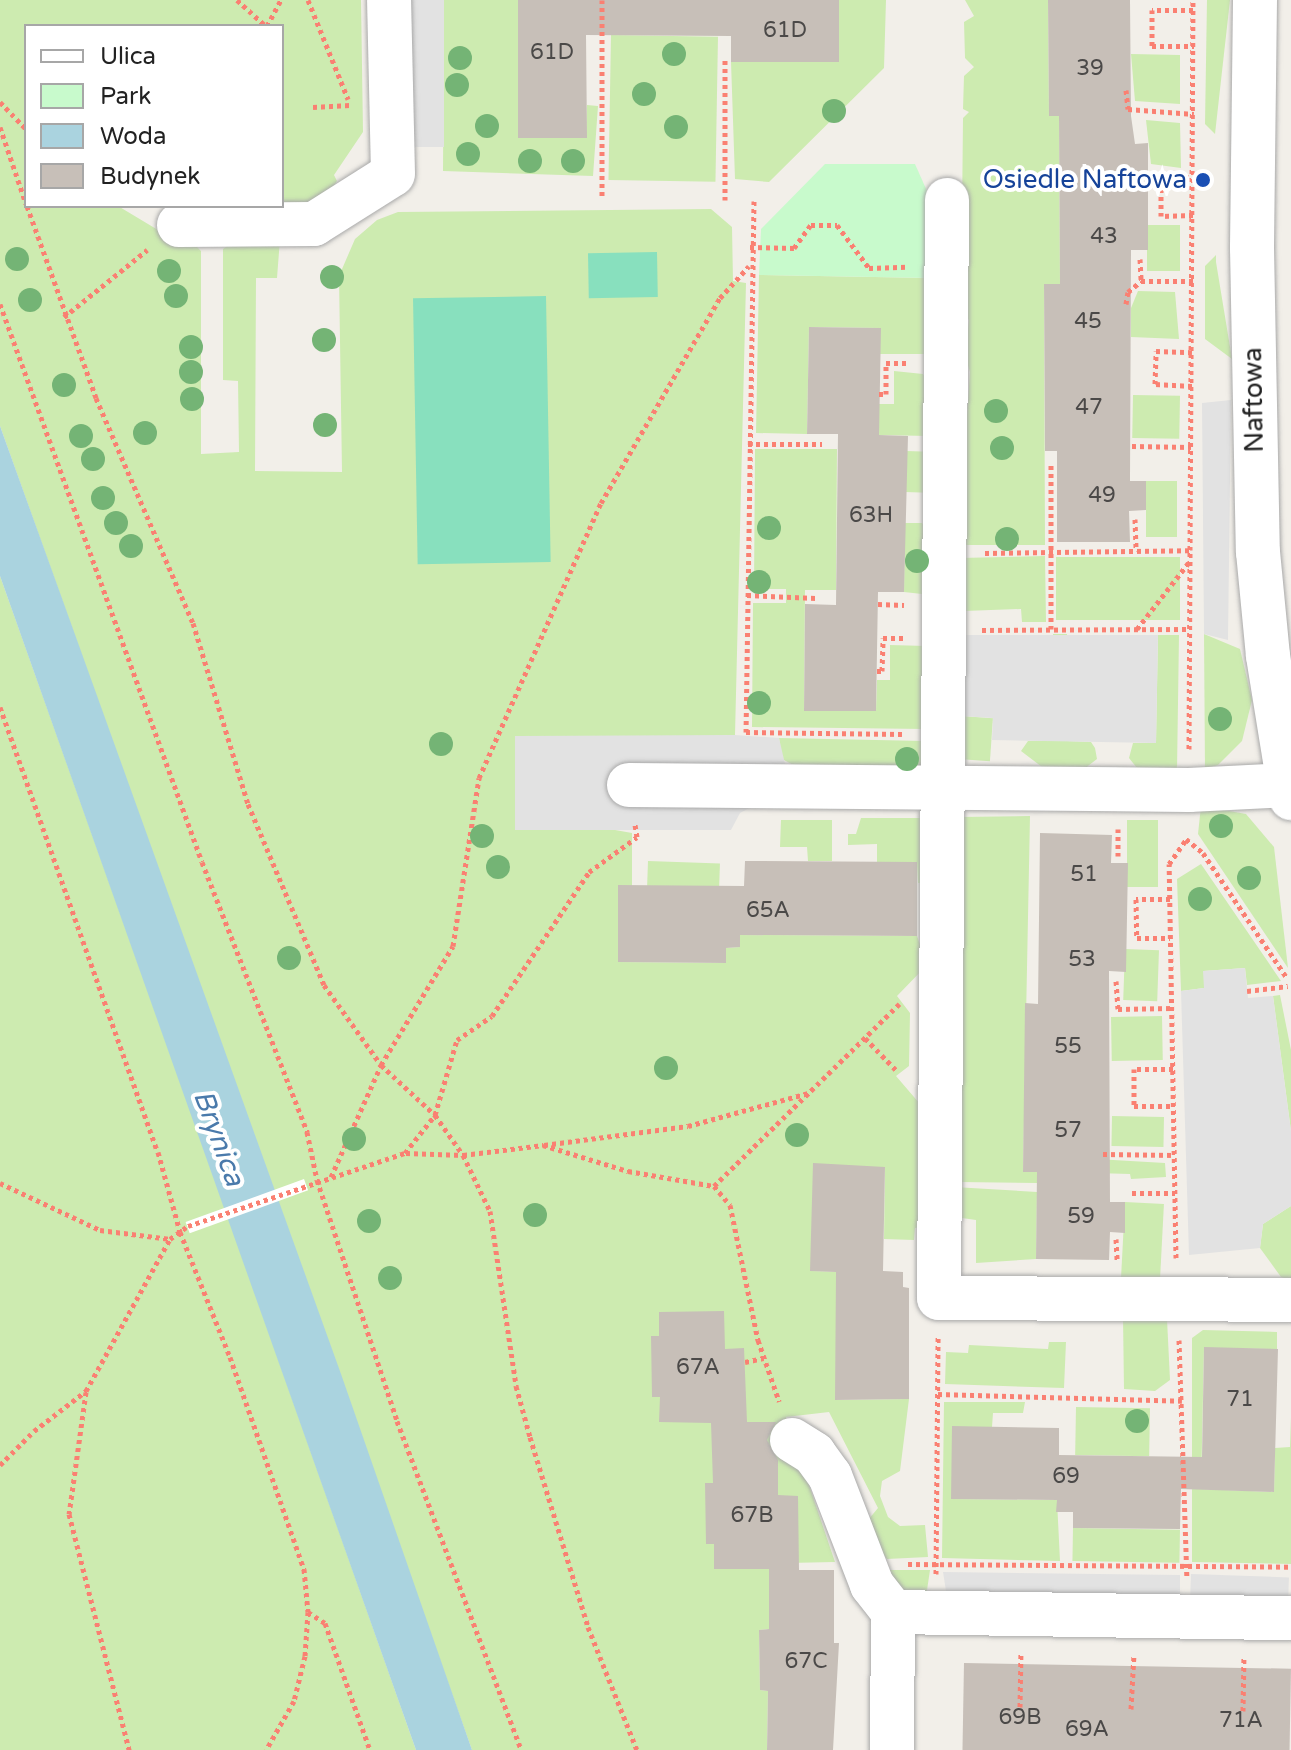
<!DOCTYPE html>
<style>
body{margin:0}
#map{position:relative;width:1291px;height:1750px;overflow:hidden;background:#f2efe9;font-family:"Varela Round",sans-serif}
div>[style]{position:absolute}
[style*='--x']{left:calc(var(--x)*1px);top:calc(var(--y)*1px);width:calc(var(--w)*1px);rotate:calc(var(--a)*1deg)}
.grass>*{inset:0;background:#cdebb0;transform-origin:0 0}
.park>*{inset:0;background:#c8facc}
.pitch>*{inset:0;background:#88e0be;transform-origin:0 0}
.parking>*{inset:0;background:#e2e2e2;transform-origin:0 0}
.water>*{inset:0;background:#aad3df}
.pier>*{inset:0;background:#fff;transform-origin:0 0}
.building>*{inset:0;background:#c7bfb8;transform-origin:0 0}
.path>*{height:5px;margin-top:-2.5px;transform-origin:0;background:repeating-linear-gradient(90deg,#fa8072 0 4px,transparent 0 8px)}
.roads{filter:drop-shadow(0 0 2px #a9a9a9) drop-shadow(0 0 2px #a9a9a9)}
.minor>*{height:44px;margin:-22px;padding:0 22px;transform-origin:22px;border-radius:22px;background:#fff}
.trees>*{width:24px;height:24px;margin:-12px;border-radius:50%;background:#74b475}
.dots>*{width:22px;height:22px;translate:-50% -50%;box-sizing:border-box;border:4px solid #fff;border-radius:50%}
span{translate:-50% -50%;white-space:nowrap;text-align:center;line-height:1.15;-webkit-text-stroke:8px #fff;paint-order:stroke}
.number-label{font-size:22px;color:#4b4948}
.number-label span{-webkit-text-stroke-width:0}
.transit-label{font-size:26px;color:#164399}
.right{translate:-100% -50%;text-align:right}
.street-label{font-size:26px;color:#222}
.water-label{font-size:28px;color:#4a7aab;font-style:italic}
.legend{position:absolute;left:24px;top:24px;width:260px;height:184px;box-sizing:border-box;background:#fff;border:2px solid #a7a7a7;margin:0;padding:10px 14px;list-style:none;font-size:24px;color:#222}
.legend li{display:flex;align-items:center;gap:16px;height:40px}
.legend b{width:40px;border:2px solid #a7a7a7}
</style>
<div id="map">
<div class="grass">
<div style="clip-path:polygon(0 0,361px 0,363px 132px,334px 175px,337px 181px,323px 203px,282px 203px,282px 26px,26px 26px,26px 206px,118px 206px,173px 239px,190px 240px,201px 251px,201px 454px,239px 452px,238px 381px,223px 380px,223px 249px,237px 239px,280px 239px,277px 278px,256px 278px,255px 471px,342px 472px,339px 276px,355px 239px,377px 220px,398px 212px,711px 209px,732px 227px,733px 281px,746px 283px,735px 735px,664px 738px,619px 768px,615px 830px,632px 833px,632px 886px,618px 962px,726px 963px,726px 948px,740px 947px,740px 935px,917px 936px,927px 965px,897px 996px,910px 1013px,909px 1066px,896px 1076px,926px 1111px,924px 1227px,915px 1228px,914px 1240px,884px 1239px,885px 1167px,811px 1271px,845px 1272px,836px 1289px,836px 1400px,909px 1399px,900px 1471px,882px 1481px,880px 1496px,888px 1517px,900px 1526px,925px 1525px,928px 1557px,887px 1559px,878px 1547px,868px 1520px,878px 1508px,829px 1412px,786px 1417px,835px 1562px,787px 1563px,769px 1605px,769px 1629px,759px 1630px,760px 1690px,768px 1691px,767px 1750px,472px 1750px,0 426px)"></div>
<div style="clip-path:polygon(444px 0,518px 0,518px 137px,586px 138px,587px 105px,598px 106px,593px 176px,443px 171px)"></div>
<div style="clip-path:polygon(839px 0,886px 0,884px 68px,769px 182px,735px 179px,731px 62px,839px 62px)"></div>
<div style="clip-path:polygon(965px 0,1048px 0,1049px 115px,1059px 116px,1060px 284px,1044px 285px,1045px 545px,958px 545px,970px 372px,965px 355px,969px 320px,961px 311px,963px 118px,969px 112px,963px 109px,964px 76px,974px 67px,965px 58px,964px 22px,974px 16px)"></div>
<div style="clip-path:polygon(1207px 0,1230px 0,1215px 134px,1205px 124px)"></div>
<div style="left:611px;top:35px;width:107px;height:145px;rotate:1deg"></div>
<div style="clip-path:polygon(1131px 54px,1180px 55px,1180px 104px,1135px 101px)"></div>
<div style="clip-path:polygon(1146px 120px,1180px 123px,1181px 168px,1151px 164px)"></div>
<div style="left:1147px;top:225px;width:33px;height:46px"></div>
<div style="clip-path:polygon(1216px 255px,1216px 262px,1232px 359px,1205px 339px,1205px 266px)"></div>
<div style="clip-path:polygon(759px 275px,931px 278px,930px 354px,880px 354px,880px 328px,809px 327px,807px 434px,756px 433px)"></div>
<div style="clip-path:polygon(1138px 291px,1175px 292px,1179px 339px,1131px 337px,1131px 308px)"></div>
<div style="clip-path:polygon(894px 371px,923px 374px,929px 384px,929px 436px,879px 435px,879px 404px,894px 404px)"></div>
<div style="left:1133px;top:395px;width:47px;height:43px;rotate:1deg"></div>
<div style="clip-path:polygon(755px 449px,837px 449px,836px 590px,805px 590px,804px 710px,876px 711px,877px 680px,890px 680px,890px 645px,926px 646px,925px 729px,752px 727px,753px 603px,786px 603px,786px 589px,754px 589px)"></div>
<div style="left:906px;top:451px;width:24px;height:41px;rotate:2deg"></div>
<div style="left:1146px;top:481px;width:31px;height:56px"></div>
<div style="clip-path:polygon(905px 523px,922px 523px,929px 532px,928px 589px,922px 594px,904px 592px)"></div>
<div style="clip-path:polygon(1045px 556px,1046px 622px,1022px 622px,1021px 609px,964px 611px,959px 558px)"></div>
<div style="left:1056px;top:557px;width:124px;height:63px"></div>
<div style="clip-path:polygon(0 576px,208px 1160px,416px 1750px,0 1750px)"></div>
<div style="clip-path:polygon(1053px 634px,1067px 634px,1067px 741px,1091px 742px,1095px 748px,1097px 759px,1084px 769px,1046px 770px,1021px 751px,1028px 741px,1054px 741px)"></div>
<div style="clip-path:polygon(1204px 634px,1240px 649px,1252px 700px,1242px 741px,1218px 765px,1205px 769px)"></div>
<div style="clip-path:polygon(1158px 635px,1179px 635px,1177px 771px,1137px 768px,1129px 758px,1133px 743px,1156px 743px)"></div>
<div style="left:961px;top:716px;width:32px;height:43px;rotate:4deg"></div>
<div style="clip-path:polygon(779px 738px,924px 741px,926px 767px,799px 768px,782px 759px)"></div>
<div style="clip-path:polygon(1201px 806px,1246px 814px,1274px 847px,1288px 968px,1198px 834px)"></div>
<div style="clip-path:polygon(1030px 816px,1023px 1172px,1037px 1172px,1037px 1183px,959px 1182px,958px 817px)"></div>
<div style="clip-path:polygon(861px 818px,929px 818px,928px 883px,918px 883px,917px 862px,877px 862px,877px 844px,848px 845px,848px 834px,856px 834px)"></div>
<div style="clip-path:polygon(781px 820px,832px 820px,832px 861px,808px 861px,807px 847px,780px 847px)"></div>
<div style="left:1127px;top:820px;width:31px;height:67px"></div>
<div style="left:648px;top:861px;width:72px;height:25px;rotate:2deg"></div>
<div style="clip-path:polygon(1201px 864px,1281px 981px,1247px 985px,1245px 968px,1204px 971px,1204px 988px,1181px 991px,1177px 879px)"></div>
<div style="left:1125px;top:949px;width:34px;height:51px;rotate:2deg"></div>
<div style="clip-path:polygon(1280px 995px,1291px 1050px,1291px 1131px,1273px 996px)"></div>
<div style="left:1162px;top:1016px;width:44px;height:51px;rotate:89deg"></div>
<div style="left:1112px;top:1116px;width:52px;height:30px;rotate:1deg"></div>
<div style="clip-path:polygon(1096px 1159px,1165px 1163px,1166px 1177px,1131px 1179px,1130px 1174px,1095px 1173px)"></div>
<div style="clip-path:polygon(954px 1187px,1037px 1192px,1036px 1259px,976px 1263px,976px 1220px,955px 1217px)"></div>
<div style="left:1125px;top:1202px;width:39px;height:90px;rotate:3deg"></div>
<div style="clip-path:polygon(1291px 1206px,1291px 1280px,1281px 1277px,1260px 1248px,1263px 1224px)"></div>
<div style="clip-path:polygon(1123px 1317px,1167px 1319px,1170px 1380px,1155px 1391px,1124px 1389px)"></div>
<div style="clip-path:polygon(1203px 1330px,1277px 1332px,1277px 1349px,1204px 1348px,1201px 1489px,1274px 1492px,1275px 1448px,1290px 1447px,1291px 1417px,1291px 1564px,1192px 1562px,1192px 1338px)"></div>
<div style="clip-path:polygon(1049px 1342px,1066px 1342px,1064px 1388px,945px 1384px,946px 1352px,968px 1353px,969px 1345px,1048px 1349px)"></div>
<div style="clip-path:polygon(944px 1402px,1025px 1402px,1023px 1413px,993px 1413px,992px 1427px,952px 1499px,1057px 1500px,1060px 1561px,942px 1558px)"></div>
<div style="left:1076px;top:1407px;width:74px;height:48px;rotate:1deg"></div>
<div style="left:1073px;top:1528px;width:107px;height:33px;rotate:1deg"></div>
<div style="clip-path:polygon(876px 1570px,930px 1570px,926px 1597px,899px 1592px)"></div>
</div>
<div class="park">
<div style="clip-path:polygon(825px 164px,915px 164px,931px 200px,931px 278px,759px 275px,761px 229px)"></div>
</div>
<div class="pitch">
<div style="left:657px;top:252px;width:45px;height:69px;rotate:89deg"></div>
<div style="left:546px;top:296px;width:266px;height:133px;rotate:89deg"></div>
</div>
<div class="parking">
<div style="left:404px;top:0;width:40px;height:147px"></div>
<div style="clip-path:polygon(1231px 400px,1228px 640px,1204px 634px,1202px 403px)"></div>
<div style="clip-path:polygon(959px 635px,1158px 635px,1156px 743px,992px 740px,993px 718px,961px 716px)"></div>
<div style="clip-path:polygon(735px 735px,779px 738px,785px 764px,656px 763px,616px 802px,753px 806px,740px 813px,731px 830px,515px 830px,515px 736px)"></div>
<div style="clip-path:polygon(1245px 968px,1248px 998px,1273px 996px,1291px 1131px,1291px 1206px,1263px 1224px,1260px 1248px,1189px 1255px,1181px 991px,1204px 988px,1203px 971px)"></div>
<div style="clip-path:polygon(943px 1572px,1180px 1575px,1180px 1597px,946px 1591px)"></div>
<div style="left:1191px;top:1574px;width:98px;height:22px;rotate:2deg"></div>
</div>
<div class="water">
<div style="clip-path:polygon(0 426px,341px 1374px,472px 1750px,416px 1750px,0 576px)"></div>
</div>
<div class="pier">
<div style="left:304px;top:1179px;width:12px;height:126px;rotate:70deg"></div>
</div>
<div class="building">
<div style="clip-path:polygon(518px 0,839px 0,839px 62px,731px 62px,731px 36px,586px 35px,587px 138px,518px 138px)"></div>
<div style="clip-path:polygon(1048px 0,1130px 0,1131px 116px,1135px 144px,1148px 143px,1148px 250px,1131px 250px,1130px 481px,1146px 481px,1146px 510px,1129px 511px,1130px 542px,1057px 542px,1057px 451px,1045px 451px,1044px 284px,1060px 284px,1059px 116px,1049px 116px)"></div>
<div style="clip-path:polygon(809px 327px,881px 328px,879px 435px,908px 436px,904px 592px,878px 592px,876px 711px,804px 711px,805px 604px,836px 605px,838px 434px,807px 434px)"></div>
<div style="clip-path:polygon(1040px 833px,1112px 835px,1111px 863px,1128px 863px,1126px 972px,1109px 971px,1110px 1202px,1125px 1202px,1125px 1233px,1110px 1232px,1109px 1260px,1036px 1259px,1037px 1172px,1023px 1172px,1025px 1003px,1038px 1004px)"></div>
<div style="clip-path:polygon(745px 861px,917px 862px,917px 936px,740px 935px,740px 947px,726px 948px,726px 963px,618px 962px,618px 885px,744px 886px)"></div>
<div style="clip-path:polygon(813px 1163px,885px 1167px,883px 1271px,903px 1272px,903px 1287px,909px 1288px,909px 1399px,835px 1400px,836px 1272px,810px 1271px)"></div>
<div style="clip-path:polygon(724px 1311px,725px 1349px,744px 1348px,747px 1422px,776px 1422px,767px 1440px,778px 1460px,778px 1495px,798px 1496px,799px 1570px,834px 1570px,834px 1643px,839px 1643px,833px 1750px,767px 1750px,768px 1691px,760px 1690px,759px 1630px,769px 1629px,769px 1569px,714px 1569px,714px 1544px,706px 1544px,705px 1483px,713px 1483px,711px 1423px,659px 1422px,660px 1397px,652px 1397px,651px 1336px,659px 1336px,659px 1312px)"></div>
<div style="clip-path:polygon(1204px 1347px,1278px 1349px,1274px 1492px,1181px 1489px,1180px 1529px,1073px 1528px,1073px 1512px,1056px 1512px,1057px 1500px,951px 1499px,952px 1426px,1059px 1428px,1059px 1455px,1202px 1457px)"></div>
<div style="left:964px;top:1663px;width:327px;height:87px;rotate:1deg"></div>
</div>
<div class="path">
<div style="--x:237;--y:0;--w:39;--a:42"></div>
<div style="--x:308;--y:0;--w:107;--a:68"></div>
<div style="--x:602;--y:0;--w:198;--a:90"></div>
<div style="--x:1193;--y:10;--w:41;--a:180"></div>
<div style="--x:1152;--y:10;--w:36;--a:90"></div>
<div style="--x:1152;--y:46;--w:42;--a:0"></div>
<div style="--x:267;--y:26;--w:30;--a:-62"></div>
<div style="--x:1126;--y:90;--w:19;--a:84"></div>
<div style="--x:1128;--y:109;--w:66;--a:4.3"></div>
<div style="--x:0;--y:102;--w:37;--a:46"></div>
<div style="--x:313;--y:107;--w:37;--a:-3"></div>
<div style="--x:0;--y:127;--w:81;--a:71.3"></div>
<div style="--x:725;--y:200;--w:142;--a:-90"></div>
<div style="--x:754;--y:201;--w:531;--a:90.86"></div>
<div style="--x:746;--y:732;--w:156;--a:0.7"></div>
<div style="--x:27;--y:206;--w:204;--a:70.2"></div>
<div style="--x:96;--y:398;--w:245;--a:66.7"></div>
<div style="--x:193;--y:623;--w:189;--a:73.1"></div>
<div style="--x:248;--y:804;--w:196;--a:67.2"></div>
<div style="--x:324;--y:985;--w:98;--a:54.5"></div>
<div style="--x:381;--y:1065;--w:74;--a:42.8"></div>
<div style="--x:435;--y:1115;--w:49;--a:55"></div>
<div style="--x:463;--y:1155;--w:62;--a:64.3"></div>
<div style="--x:490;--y:1211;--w:177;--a:81.5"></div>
<div style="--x:516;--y:1386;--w:53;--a:74.6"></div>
<div style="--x:530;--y:1437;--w:199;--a:73"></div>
<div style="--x:588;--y:1627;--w:132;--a:68.3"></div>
<div style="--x:1193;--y:215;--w:32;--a:178"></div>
<div style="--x:1161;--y:216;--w:40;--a:-90"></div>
<div style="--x:1161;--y:176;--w:33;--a:2"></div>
<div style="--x:750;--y:247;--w:44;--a:1.3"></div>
<div style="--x:794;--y:248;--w:29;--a:-54"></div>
<div style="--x:811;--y:225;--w:26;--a:0"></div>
<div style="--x:837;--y:225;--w:54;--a:53.3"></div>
<div style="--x:869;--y:268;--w:38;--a:-2"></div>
<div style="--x:1140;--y:259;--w:22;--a:87"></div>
<div style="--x:1141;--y:281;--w:53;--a:0"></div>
<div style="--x:0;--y:304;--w:593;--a:70.1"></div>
<div style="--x:202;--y:862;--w:290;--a:68.7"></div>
<div style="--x:307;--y:1132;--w:49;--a:78.2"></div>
<div style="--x:317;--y:1180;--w:254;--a:71.6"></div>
<div style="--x:397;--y:1421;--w:352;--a:69.3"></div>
<div style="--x:1126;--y:304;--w:12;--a:-81"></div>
<div style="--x:1128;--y:292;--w:17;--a:-40"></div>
<div style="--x:64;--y:317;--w:107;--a:-38.9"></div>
<div style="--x:1192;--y:386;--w:37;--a:-177"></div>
<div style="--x:1155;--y:384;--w:33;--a:-88"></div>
<div style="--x:1156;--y:351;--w:36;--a:2"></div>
<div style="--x:879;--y:394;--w:7;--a:0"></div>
<div style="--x:886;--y:394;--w:31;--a:-90"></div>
<div style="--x:886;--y:363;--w:21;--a:0"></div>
<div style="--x:748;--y:444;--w:74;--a:0"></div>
<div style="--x:1132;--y:446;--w:59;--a:1"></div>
<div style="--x:1135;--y:519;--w:32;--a:88"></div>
<div style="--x:985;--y:553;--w:205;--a:-0.8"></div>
<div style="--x:1190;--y:550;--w:550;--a:-89.69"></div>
<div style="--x:747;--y:595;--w:69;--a:2.5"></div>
<div style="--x:878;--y:604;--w:26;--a:2"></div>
<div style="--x:1051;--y:629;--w:167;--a:-90"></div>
<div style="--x:1137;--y:629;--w:86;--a:-52.1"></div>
<div style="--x:982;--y:630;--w:207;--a:-0.3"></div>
<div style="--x:877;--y:671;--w:5;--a:0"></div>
<div style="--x:882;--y:671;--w:33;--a:-88"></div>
<div style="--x:883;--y:638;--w:21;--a:0"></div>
<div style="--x:0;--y:707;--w:472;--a:70.5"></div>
<div style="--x:158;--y:1152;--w:83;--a:74.6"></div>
<div style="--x:180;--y:1232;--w:135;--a:68.2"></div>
<div style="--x:230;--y:1357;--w:225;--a:70.8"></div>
<div style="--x:304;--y:1569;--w:43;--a:84.7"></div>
<div style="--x:308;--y:1612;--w:44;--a:93.9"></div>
<div style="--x:305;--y:1656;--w:46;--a:103.7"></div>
<div style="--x:294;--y:1701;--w:56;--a:119.7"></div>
<div style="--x:1189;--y:749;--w:199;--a:-89.7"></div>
<div style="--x:1118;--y:829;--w:27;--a:90"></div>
<div style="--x:1186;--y:839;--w:22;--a:39"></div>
<div style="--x:1203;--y:853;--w:151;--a:56.1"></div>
<div style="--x:1170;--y:899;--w:34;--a:180"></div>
<div style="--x:1136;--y:899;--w:39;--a:89"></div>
<div style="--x:1137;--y:938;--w:33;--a:0"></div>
<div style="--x:1116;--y:981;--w:28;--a:86"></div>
<div style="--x:1118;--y:1009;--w:54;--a:-1.1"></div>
<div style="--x:1247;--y:991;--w:41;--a:-7"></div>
<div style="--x:865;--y:1038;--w:47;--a:45.9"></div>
<div style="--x:1173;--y:1069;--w:39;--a:180"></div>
<div style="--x:1134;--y:1069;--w:37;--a:90"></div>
<div style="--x:1134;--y:1106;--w:39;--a:0"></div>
<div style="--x:544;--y:1145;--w:145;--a:-7.5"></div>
<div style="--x:688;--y:1126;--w:125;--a:-15.3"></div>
<div style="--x:406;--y:1153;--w:57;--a:2"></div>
<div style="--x:463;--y:1155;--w:81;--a:-7.1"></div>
<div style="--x:543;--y:1145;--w:89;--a:17"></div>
<div style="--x:628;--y:1171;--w:87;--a:9.9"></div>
<div style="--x:714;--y:1186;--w:260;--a:-44.5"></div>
<div style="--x:1103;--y:1154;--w:72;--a:0.8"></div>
<div style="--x:331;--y:1177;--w:123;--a:-65.9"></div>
<div style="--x:381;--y:1065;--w:139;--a:-58.8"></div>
<div style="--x:453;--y:946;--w:170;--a:-81.2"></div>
<div style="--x:479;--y:778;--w:301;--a:-66.1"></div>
<div style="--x:601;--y:503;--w:237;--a:-59.9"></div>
<div style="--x:720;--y:298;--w:43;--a:-47.8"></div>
<div style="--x:0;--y:1183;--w:110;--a:25.2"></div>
<div style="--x:100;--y:1230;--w:71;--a:7.3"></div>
<div style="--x:714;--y:1186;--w:25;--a:50"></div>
<div style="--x:730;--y:1205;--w:138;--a:78.3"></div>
<div style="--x:758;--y:1340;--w:65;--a:71"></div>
<div style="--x:1132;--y:1193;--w:43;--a:0"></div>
<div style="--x:1116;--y:1239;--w:21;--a:87"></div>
<div style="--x:1176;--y:1258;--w:394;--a:-91"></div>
<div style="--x:1169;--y:864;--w:29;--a:-55"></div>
<div style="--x:1179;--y:1340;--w:238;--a:88.1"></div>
<div style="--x:745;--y:1362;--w:19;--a:-12"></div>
<div style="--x:86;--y:1392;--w:123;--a:97.9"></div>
<div style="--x:69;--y:1514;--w:244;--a:75.7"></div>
<div style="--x:938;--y:1394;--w:244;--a:1.6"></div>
<div style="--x:0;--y:1465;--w:48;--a:-45"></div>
<div style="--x:34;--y:1431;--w:66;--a:-37.6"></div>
<div style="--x:86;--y:1391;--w:174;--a:-61.1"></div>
<div style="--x:170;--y:1239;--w:22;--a:-36"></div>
<div style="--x:188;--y:1226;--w:229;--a:-18.6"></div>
<div style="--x:405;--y:1153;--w:48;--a:-51.7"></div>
<div style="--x:435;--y:1115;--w:78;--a:-73.7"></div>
<div style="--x:457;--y:1040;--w:42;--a:-34.4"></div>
<div style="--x:492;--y:1016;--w:174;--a:-56"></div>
<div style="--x:589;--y:872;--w:59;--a:-36.1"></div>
<div style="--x:637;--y:837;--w:13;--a:-99"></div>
<div style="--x:908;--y:1564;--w:383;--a:0.4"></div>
<div style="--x:936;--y:1574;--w:238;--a:-89.5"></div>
<div style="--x:308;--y:1612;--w:20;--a:33"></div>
<div style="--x:325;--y:1623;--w:135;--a:70.5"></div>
<div style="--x:1020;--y:1707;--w:55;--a:-89"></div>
<div style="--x:1131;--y:1709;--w:55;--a:-86.9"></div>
<div style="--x:1243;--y:1711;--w:55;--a:-89"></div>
</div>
<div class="roads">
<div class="minor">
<div style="--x:1255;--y:0;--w:248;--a:90.7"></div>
<div style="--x:1252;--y:248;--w:304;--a:88.9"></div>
<div style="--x:1258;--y:552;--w:104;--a:84.5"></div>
<div style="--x:1268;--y:656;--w:144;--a:80.8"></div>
<div style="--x:947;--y:200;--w:1098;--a:90.42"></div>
<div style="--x:939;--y:1298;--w:352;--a:0.3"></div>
<div style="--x:179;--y:225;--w:135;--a:-0.4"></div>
<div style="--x:314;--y:224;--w:93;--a:-32.3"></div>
<div style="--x:393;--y:174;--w:174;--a:-91.3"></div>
<div style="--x:629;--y:785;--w:560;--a:0.51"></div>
<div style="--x:1189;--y:790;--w:100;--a:-2.9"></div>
<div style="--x:792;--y:1440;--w:26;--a:32"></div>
<div style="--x:814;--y:1454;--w:27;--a:54"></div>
<div style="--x:830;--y:1476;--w:117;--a:68.9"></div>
<div style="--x:872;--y:1585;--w:34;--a:52"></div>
<div style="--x:893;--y:1612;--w:398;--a:0.9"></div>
<div style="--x:892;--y:1750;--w:138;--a:-89.6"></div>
</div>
</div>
<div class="trees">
<div style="left:674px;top:54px"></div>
<div style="left:460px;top:58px"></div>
<div style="left:457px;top:85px"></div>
<div style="left:644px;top:94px"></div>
<div style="left:834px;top:111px"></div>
<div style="left:487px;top:126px"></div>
<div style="left:676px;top:127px"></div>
<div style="left:468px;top:154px"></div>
<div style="left:530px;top:161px"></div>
<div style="left:573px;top:161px"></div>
<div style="left:17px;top:259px"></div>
<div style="left:169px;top:271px"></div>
<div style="left:332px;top:277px"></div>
<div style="left:176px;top:296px"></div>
<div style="left:30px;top:300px"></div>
<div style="left:324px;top:340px"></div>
<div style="left:191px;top:347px"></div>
<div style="left:191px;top:372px"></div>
<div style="left:64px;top:385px"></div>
<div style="left:192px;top:399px"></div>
<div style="left:996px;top:411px"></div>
<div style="left:325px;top:425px"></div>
<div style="left:145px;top:433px"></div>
<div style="left:81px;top:436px"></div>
<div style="left:1002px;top:448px"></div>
<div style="left:93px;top:459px"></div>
<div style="left:103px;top:498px"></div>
<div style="left:116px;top:523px"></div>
<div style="left:769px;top:528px"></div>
<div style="left:1007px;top:539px"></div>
<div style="left:131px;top:546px"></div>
<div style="left:917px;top:561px"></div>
<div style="left:759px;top:582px"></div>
<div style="left:759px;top:703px"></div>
<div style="left:1220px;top:719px"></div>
<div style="left:441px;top:744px"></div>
<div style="left:907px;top:759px"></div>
<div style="left:1221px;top:826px"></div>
<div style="left:482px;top:836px"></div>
<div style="left:498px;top:867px"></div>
<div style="left:1249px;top:878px"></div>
<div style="left:1200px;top:899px"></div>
<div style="left:289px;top:958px"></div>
<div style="left:666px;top:1068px"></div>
<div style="left:797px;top:1135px"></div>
<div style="left:354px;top:1139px"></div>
<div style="left:535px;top:1215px"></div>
<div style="left:369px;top:1221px"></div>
<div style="left:390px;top:1278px"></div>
<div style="left:1137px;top:1421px"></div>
</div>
<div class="dots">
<div style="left:1203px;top:180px;background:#1a4fb4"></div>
</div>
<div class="number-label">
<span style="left:785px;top:31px">61D</span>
<span style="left:552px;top:53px">61D</span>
<span style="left:1090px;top:69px">39</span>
<span style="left:1104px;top:237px">43</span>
<span style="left:1088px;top:322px">45</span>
<span style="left:1089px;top:408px">47</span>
<span style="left:1102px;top:496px">49</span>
<span style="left:871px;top:516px">63H</span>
<span style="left:1084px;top:875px">51</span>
<span style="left:768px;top:911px">65A</span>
<span style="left:1082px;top:960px">53</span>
<span style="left:1068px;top:1047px">55</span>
<span style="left:1068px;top:1131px">57</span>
<span style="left:1081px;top:1217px">59</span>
<span style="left:698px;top:1368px">67A</span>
<span style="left:1240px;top:1400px">71</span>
<span style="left:1066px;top:1477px">69</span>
<span style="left:752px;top:1516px">67B</span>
<span style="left:806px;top:1662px">67C</span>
<span style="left:1020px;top:1718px">69B</span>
<span style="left:1241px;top:1721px">71A</span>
<span style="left:1087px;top:1730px">69A</span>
</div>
<div class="transit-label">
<span class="right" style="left:1187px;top:180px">Osiedle Naftowa</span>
</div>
<div class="street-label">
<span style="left:1254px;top:400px;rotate:-91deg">Naftowa</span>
</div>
<div class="water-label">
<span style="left:219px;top:1138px;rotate:70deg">Brynica</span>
</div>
<ul class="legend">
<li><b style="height:10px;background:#fff"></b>Ulica</li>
<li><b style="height:22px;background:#c8facc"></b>Park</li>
<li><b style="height:22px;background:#aad3df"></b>Woda</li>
<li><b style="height:22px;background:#c7bfb8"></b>Budynek</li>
</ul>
</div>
